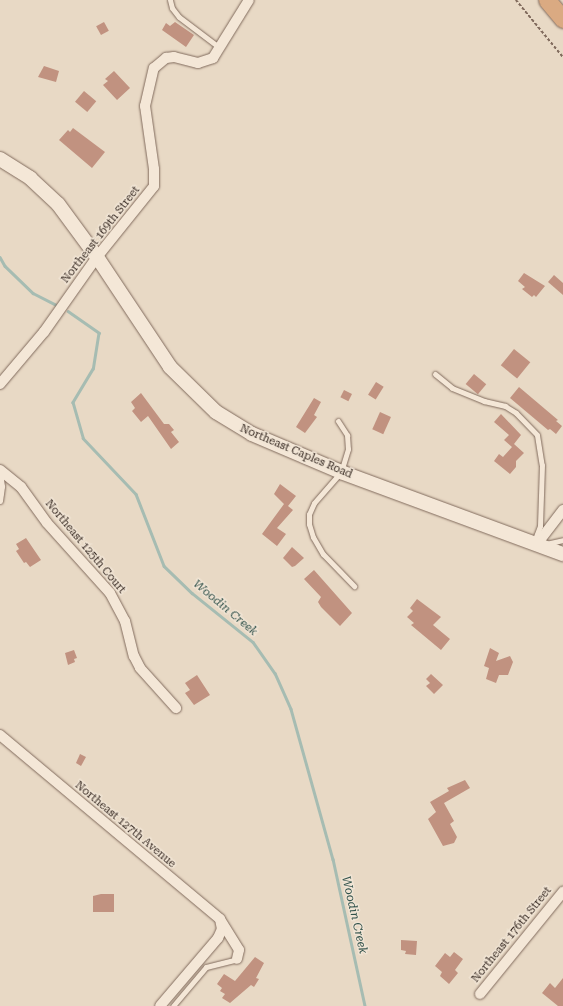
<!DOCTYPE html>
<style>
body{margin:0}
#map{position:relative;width:563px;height:1006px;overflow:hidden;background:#e8d9c5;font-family:"Roboto Serif",serif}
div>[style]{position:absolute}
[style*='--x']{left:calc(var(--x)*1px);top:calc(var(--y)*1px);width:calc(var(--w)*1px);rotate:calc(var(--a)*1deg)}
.stream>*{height:2.5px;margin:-1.25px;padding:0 1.25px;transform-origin:1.25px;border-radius:1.25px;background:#a6bcb2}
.building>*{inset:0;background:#c19280;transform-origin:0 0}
.path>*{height:1.5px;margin-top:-0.75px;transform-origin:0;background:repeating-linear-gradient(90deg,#816b5d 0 3px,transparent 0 5px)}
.roads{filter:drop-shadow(0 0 1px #816b5d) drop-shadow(0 0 1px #816b5d)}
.service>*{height:5px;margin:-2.5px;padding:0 2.5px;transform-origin:2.5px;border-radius:2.5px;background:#f4e7d7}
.minor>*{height:10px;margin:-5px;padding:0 5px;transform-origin:5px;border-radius:5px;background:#f4e7d7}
.secondary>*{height:14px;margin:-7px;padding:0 7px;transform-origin:7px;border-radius:7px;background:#f4e7d7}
.trunk>*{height:17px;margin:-8.5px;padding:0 8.5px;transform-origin:8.5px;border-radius:8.5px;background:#daaa82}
span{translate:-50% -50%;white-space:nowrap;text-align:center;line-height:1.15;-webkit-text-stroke:3px #f0e4d4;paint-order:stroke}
.street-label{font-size:11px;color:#33261f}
.water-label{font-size:12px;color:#31514a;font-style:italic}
</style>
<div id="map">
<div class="stream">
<div style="--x:0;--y:257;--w:10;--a:61"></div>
<div style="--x:5;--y:266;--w:39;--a:44"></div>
<div style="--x:33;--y:293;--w:25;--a:27"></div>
<div style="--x:68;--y:311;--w:38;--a:35"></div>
<div style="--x:99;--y:333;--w:36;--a:99"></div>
<div style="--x:93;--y:369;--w:39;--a:121"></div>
<div style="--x:73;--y:402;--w:37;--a:74"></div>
<div style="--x:83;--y:438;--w:77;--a:46.6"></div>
<div style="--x:136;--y:494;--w:77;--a:68.7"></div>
<div style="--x:164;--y:566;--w:39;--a:44"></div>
<div style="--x:192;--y:593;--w:78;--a:38.8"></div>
<div style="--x:253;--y:642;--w:38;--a:55"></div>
<div style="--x:275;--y:673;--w:39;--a:66"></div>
<div style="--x:291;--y:709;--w:156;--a:74.4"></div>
<div style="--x:333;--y:859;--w:150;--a:77.7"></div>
</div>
<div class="building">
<div style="left:104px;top:22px;width:10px;height:9px;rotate:61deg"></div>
<div style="clip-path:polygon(175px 22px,194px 35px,186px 47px,162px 30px,166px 23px,170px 26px)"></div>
<div style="clip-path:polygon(44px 66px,59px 71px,56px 82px,38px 77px)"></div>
<div style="clip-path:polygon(114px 71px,130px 88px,117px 100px,103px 85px,108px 81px,105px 79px)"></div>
<div style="left:84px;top:91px;width:16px;height:14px;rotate:40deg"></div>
<div style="clip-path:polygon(73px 128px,105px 152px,92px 168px,59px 140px,68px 130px,70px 132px)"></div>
<div style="clip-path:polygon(524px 273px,545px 286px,536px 297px,534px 295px,532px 297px,522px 289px,525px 287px,518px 281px)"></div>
<div style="clip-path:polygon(554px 275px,563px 283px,563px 295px,548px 282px)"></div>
<div style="left:514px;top:349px;width:21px;height:21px;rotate:39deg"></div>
<div style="left:474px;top:374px;width:16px;height:13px;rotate:40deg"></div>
<div style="left:376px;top:382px;width:9px;height:15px;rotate:32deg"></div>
<div style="clip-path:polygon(519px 387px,558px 420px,556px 421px,562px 426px,556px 434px,550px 429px,548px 430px,510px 398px)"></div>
<div style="left:344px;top:390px;width:9px;height:8px;rotate:27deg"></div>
<div style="clip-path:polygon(141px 393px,164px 424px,169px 424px,174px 430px,171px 432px,179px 442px,171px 449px,148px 416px,141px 422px,132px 411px,135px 408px,131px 402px)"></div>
<div style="clip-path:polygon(314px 398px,321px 402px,314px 415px,317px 417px,305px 433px,296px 427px)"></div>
<div style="left:380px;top:412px;width:12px;height:19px;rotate:24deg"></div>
<div style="clip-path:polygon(501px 414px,521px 435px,514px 444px,524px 453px,516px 461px,516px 467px,510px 474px,494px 461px,499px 454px,503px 457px,512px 447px,504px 440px,509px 435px,494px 422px)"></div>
<div style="clip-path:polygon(280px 484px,296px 496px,288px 506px,293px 510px,277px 528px,286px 534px,277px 546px,262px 534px,284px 504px,274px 494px)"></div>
<div style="clip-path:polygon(26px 538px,41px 560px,30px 567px,26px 562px,24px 563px,16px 551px,19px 549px,16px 544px)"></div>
<div style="clip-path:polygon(292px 547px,304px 558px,295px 566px,292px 567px,283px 558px)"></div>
<div style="clip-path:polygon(314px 570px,352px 613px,340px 626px,321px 607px,318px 602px,321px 597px,304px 579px)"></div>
<div style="clip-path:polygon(417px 599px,441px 617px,433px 625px,450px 639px,441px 650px,411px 625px,414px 623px,407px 617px,413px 611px,410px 608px)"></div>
<div style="clip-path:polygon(490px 648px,499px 653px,496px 661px,510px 656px,513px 662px,508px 675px,499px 675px,496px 683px,486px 679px,489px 668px,484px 666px)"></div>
<div style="clip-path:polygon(74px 650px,77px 658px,74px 659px,75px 662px,68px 665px,65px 653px)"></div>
<div style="clip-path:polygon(431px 674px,443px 685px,434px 694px,426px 686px,430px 683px,426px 679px)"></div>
<div style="clip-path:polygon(197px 675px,210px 695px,194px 705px,185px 693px,190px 690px,185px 683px)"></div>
<div style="clip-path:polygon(80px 754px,86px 757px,81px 766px,76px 763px)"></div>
<div style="clip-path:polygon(465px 780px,470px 788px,444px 803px,454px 821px,450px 824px,457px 837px,454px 843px,443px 846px,428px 819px,436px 812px,430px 802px,449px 791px,447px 788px)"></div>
<div style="clip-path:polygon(101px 894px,114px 894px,114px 912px,93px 912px,93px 896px)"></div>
<div style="clip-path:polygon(401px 940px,417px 941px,416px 955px,405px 954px,406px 951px,401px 950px)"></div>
<div style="clip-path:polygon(454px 952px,463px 959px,455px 970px,458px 973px,449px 984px,440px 976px,442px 972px,435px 966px,445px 953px,450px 957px)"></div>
<div style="clip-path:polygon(255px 957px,264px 963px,256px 978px,259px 979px,254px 987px,251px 985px,230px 1003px,222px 998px,225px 994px,220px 991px,222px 988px,217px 984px,224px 974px,235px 981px)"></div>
<div style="clip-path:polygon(563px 978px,563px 1006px,558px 1006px,542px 993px,550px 983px,555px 988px)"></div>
</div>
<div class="path">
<div style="--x:516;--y:0;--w:74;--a:50.5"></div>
</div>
<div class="roads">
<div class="service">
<div style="--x:170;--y:0;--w:8;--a:76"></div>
<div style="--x:172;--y:8;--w:11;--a:52"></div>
<div style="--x:179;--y:17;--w:51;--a:37.1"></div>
<div style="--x:435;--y:374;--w:22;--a:39"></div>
<div style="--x:452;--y:388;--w:35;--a:22"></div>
<div style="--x:484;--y:401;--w:22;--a:13"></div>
<div style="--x:505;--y:406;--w:13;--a:32"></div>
<div style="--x:516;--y:413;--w:30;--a:46"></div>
<div style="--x:537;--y:435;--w:30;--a:81"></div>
<div style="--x:542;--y:465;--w:61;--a:91.9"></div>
<div style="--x:540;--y:526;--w:17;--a:111"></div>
<div style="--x:338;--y:421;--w:17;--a:57"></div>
<div style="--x:347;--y:435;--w:14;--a:86"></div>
<div style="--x:348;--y:449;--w:24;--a:107"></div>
<div style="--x:341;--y:472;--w:41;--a:131.1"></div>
<div style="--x:314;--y:503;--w:12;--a:114"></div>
<div style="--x:309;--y:514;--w:10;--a:90"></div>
<div style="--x:309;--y:524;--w:14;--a:73"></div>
<div style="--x:313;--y:537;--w:20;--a:60"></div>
<div style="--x:323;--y:554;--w:45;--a:45.9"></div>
<div style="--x:0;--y:501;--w:15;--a:-82"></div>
<div style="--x:2;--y:486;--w:15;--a:-98"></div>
<div style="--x:546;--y:544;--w:17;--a:-13"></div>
<div style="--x:173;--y:1006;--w:51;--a:-49.8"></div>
<div style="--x:206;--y:967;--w:32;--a:-14"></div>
</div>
<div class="minor">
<div style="--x:0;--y:384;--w:68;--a:-49.8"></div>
<div style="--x:44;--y:332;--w:92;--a:-54.8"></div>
<div style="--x:97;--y:257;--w:91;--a:-51.2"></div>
<div style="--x:154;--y:186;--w:17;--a:-90"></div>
<div style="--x:154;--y:169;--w:64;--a:-98.1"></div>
<div style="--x:145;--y:106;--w:39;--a:-77"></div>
<div style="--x:154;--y:68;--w:16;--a:-40"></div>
<div style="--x:166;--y:58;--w:8;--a:-7"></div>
<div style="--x:174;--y:57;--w:25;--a:14"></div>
<div style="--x:198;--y:63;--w:16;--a:-18"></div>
<div style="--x:213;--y:58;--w:68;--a:-58.2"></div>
<div style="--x:0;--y:470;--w:27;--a:39"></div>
<div style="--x:21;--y:487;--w:44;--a:54.2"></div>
<div style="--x:47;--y:523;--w:94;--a:48"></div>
<div style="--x:110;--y:593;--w:32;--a:62"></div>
<div style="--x:125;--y:621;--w:36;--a:76"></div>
<div style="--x:134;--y:656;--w:13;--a:63"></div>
<div style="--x:140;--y:668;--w:54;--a:48"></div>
<div style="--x:537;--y:544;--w:43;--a:-52.6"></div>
<div style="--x:0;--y:735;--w:287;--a:39.9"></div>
<div style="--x:220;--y:919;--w:10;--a:79"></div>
<div style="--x:222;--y:929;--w:10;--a:114"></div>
<div style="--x:218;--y:938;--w:89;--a:130.5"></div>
<div style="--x:221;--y:921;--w:34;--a:58"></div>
<div style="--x:239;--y:950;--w:9;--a:103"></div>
<div style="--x:480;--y:994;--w:132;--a:-50.9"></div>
</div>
<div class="secondary">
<div style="--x:0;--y:159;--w:36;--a:32"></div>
<div style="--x:30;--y:178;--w:38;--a:43"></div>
<div style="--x:58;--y:204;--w:66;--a:53.7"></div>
<div style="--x:97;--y:257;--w:132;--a:56.4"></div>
<div style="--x:170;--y:367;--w:64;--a:44.4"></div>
<div style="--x:216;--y:412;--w:42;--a:31.4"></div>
<div style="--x:252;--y:434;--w:97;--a:23.1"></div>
<div style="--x:341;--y:472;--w:237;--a:20.3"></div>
</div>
<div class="trunk">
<div style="--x:547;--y:0;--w:25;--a:50"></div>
</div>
</div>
<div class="street-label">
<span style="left:101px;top:235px;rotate:-52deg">Northeast 169th Street</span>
<span style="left:296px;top:452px;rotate:23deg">Northeast Caples Road</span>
<span style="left:85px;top:547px;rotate:50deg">Northeast 125th Court</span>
<span style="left:125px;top:825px;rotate:40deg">Northeast 127th Avenue</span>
<span style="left:512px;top:935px;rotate:-51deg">Northeast 176th Street</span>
</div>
<div class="water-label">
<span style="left:225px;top:608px;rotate:40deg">Woodin Creek</span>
<span style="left:354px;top:915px;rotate:77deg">Woodin Creek</span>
</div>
</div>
